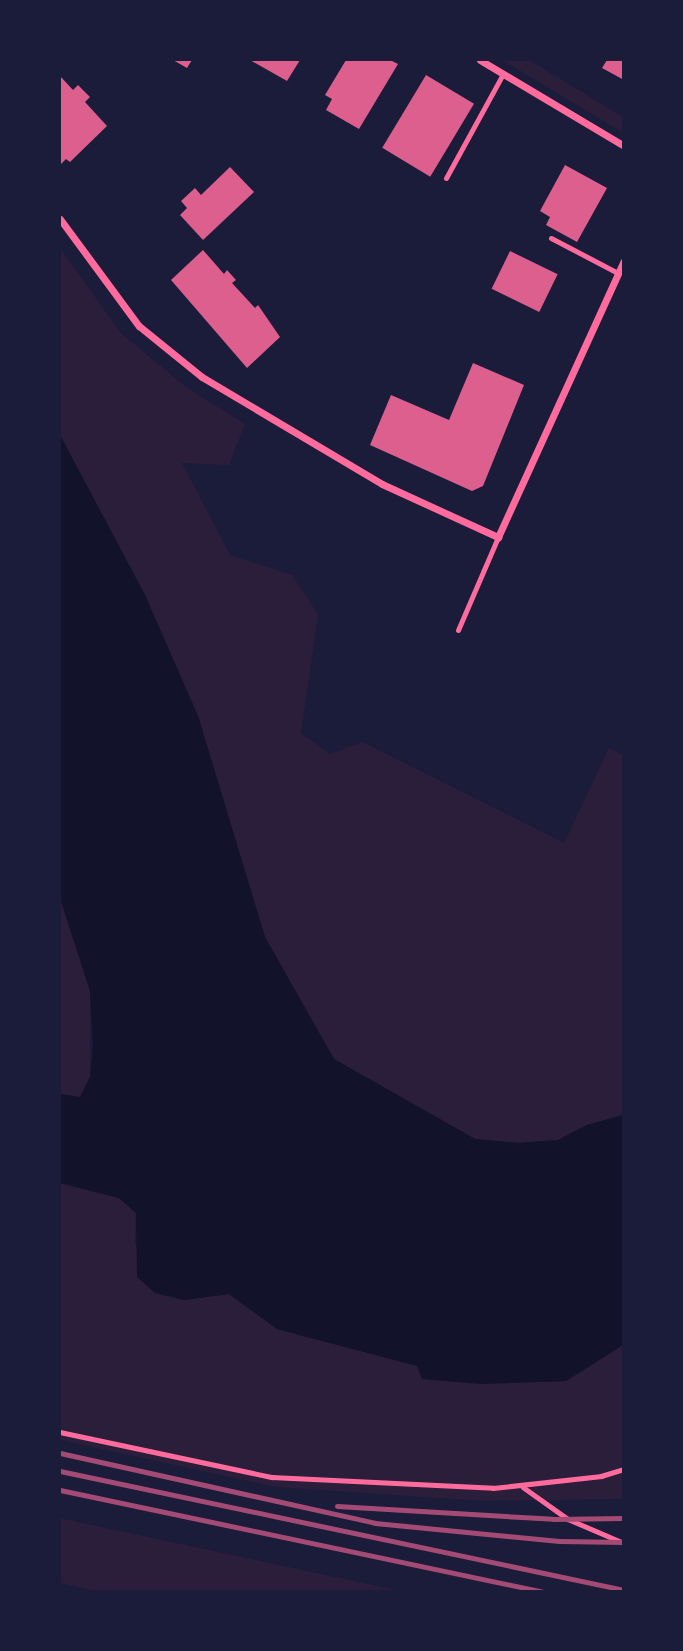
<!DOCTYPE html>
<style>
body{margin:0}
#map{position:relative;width:683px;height:1651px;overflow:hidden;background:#1b1b3a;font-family:Roboto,sans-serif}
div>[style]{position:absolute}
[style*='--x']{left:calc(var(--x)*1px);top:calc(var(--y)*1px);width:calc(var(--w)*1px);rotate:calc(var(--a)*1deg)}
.green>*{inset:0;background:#2a1e3b}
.water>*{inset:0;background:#12122b}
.building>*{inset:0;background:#dd5f8e;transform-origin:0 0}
.path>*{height:4.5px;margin:-2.25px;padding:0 2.25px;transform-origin:2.25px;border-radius:2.25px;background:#ff6b9d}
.service>*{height:5px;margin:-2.5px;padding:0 2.5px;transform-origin:2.5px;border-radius:2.5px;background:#ff6b9d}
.minor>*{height:7px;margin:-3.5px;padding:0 3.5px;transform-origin:3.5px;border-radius:3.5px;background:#ff6b9d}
.rail>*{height:5px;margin:-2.5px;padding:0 2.5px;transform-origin:2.5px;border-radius:2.5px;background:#a44b75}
span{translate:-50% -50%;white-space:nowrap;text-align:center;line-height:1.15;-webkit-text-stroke:6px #1b1b3a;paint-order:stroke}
.frame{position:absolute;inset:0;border:61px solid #1b1b3a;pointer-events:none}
</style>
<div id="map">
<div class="green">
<div style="clip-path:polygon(502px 60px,529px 60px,623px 117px,623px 133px)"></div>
<div style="clip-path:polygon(60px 248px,121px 333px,186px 387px,245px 424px,229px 465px,182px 463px,230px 555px,292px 575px,318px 614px,301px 733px,330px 754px,362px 742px,564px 843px,609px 748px,623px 754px,623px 1115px,587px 1125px,558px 1140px,518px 1143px,475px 1139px,334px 1059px,265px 937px,198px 716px,145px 595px,60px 435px)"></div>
<div style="clip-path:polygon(60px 898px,90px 991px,90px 1077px,80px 1097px,60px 1094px)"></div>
<div style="clip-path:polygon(60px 1183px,119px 1198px,136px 1213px,135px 1244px,184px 1300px,229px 1294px,277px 1329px,417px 1366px,422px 1379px,481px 1384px,566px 1381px,623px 1345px,623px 1499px,483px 1501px,276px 1487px,60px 1440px)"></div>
<div style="clip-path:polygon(60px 1518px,354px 1581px,400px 1591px,100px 1592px,60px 1583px)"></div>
</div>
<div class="water">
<div style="clip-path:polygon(60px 435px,145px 595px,198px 716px,265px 937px,334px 1059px,475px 1139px,518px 1143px,558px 1140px,587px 1125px,623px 1115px,623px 1345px,566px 1381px,481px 1384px,422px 1379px,417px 1366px,277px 1329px,229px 1294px,184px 1300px,155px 1293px,137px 1277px,136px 1213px,119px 1198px,60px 1183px,60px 1094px,80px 1097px,90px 1077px,93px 1046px,90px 991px,60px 898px)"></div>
</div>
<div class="building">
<div style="clip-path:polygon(173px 60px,192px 60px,187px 68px)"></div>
<div style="clip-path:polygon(250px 60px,300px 60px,287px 81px)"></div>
<div style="clip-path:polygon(346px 60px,390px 60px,398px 64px,359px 129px,326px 110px,332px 99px,325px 95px)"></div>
<div style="clip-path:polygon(607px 60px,624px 60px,624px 80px,602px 68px)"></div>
<div style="left:426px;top:75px;width:56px;height:85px;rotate:31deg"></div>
<div style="clip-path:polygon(60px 76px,73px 90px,78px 85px,90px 97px,85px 102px,107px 126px,70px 162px,66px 159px,60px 165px)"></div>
<div style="clip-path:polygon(565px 165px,607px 188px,577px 242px,546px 225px,550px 217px,540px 211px)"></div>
<div style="clip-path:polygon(230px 167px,254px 192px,203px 240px,180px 215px,187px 208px,181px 201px,195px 188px,201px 195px)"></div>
<div style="clip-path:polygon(203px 250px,224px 274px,227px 270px,236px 280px,232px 283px,255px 308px,258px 305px,280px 337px,247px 368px,171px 280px)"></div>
<div style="left:510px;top:251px;width:53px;height:42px;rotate:26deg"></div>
<div style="clip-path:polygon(473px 363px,524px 385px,483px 486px,472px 491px,370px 445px,391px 395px,449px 420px)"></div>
</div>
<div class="path">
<div style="--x:60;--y:1432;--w:217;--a:12"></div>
<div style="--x:272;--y:1477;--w:221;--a:2.8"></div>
<div style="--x:493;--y:1488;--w:109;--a:-6.3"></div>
<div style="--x:601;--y:1476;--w:24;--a:-17"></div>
<div style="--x:523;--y:1487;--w:55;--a:35.4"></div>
<div style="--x:568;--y:1519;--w:61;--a:23.2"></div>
</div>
<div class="service">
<div style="--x:446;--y:178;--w:119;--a:-61.3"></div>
<div style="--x:551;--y:238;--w:76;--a:27.6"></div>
<div style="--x:458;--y:630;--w:101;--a:-66.7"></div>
</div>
<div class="minor">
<div style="--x:480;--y:60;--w:168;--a:30.8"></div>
<div style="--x:60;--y:219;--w:133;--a:53.6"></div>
<div style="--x:139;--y:326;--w:81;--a:39"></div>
<div style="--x:202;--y:377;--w:209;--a:30.7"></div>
<div style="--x:382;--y:484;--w:128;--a:24.6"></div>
<div style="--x:498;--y:537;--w:303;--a:-65.5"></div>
</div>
<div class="rail">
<div style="--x:60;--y:1453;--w:323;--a:12.5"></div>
<div style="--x:375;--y:1523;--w:185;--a:5.6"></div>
<div style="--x:559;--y:1541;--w:65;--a:0.9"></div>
<div style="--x:60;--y:1471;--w:576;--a:11.91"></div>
<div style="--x:60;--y:1490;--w:493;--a:11.9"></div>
<div style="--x:337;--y:1506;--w:216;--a:3.4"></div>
<div style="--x:553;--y:1519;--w:71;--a:-0.8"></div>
</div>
<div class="frame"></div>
</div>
